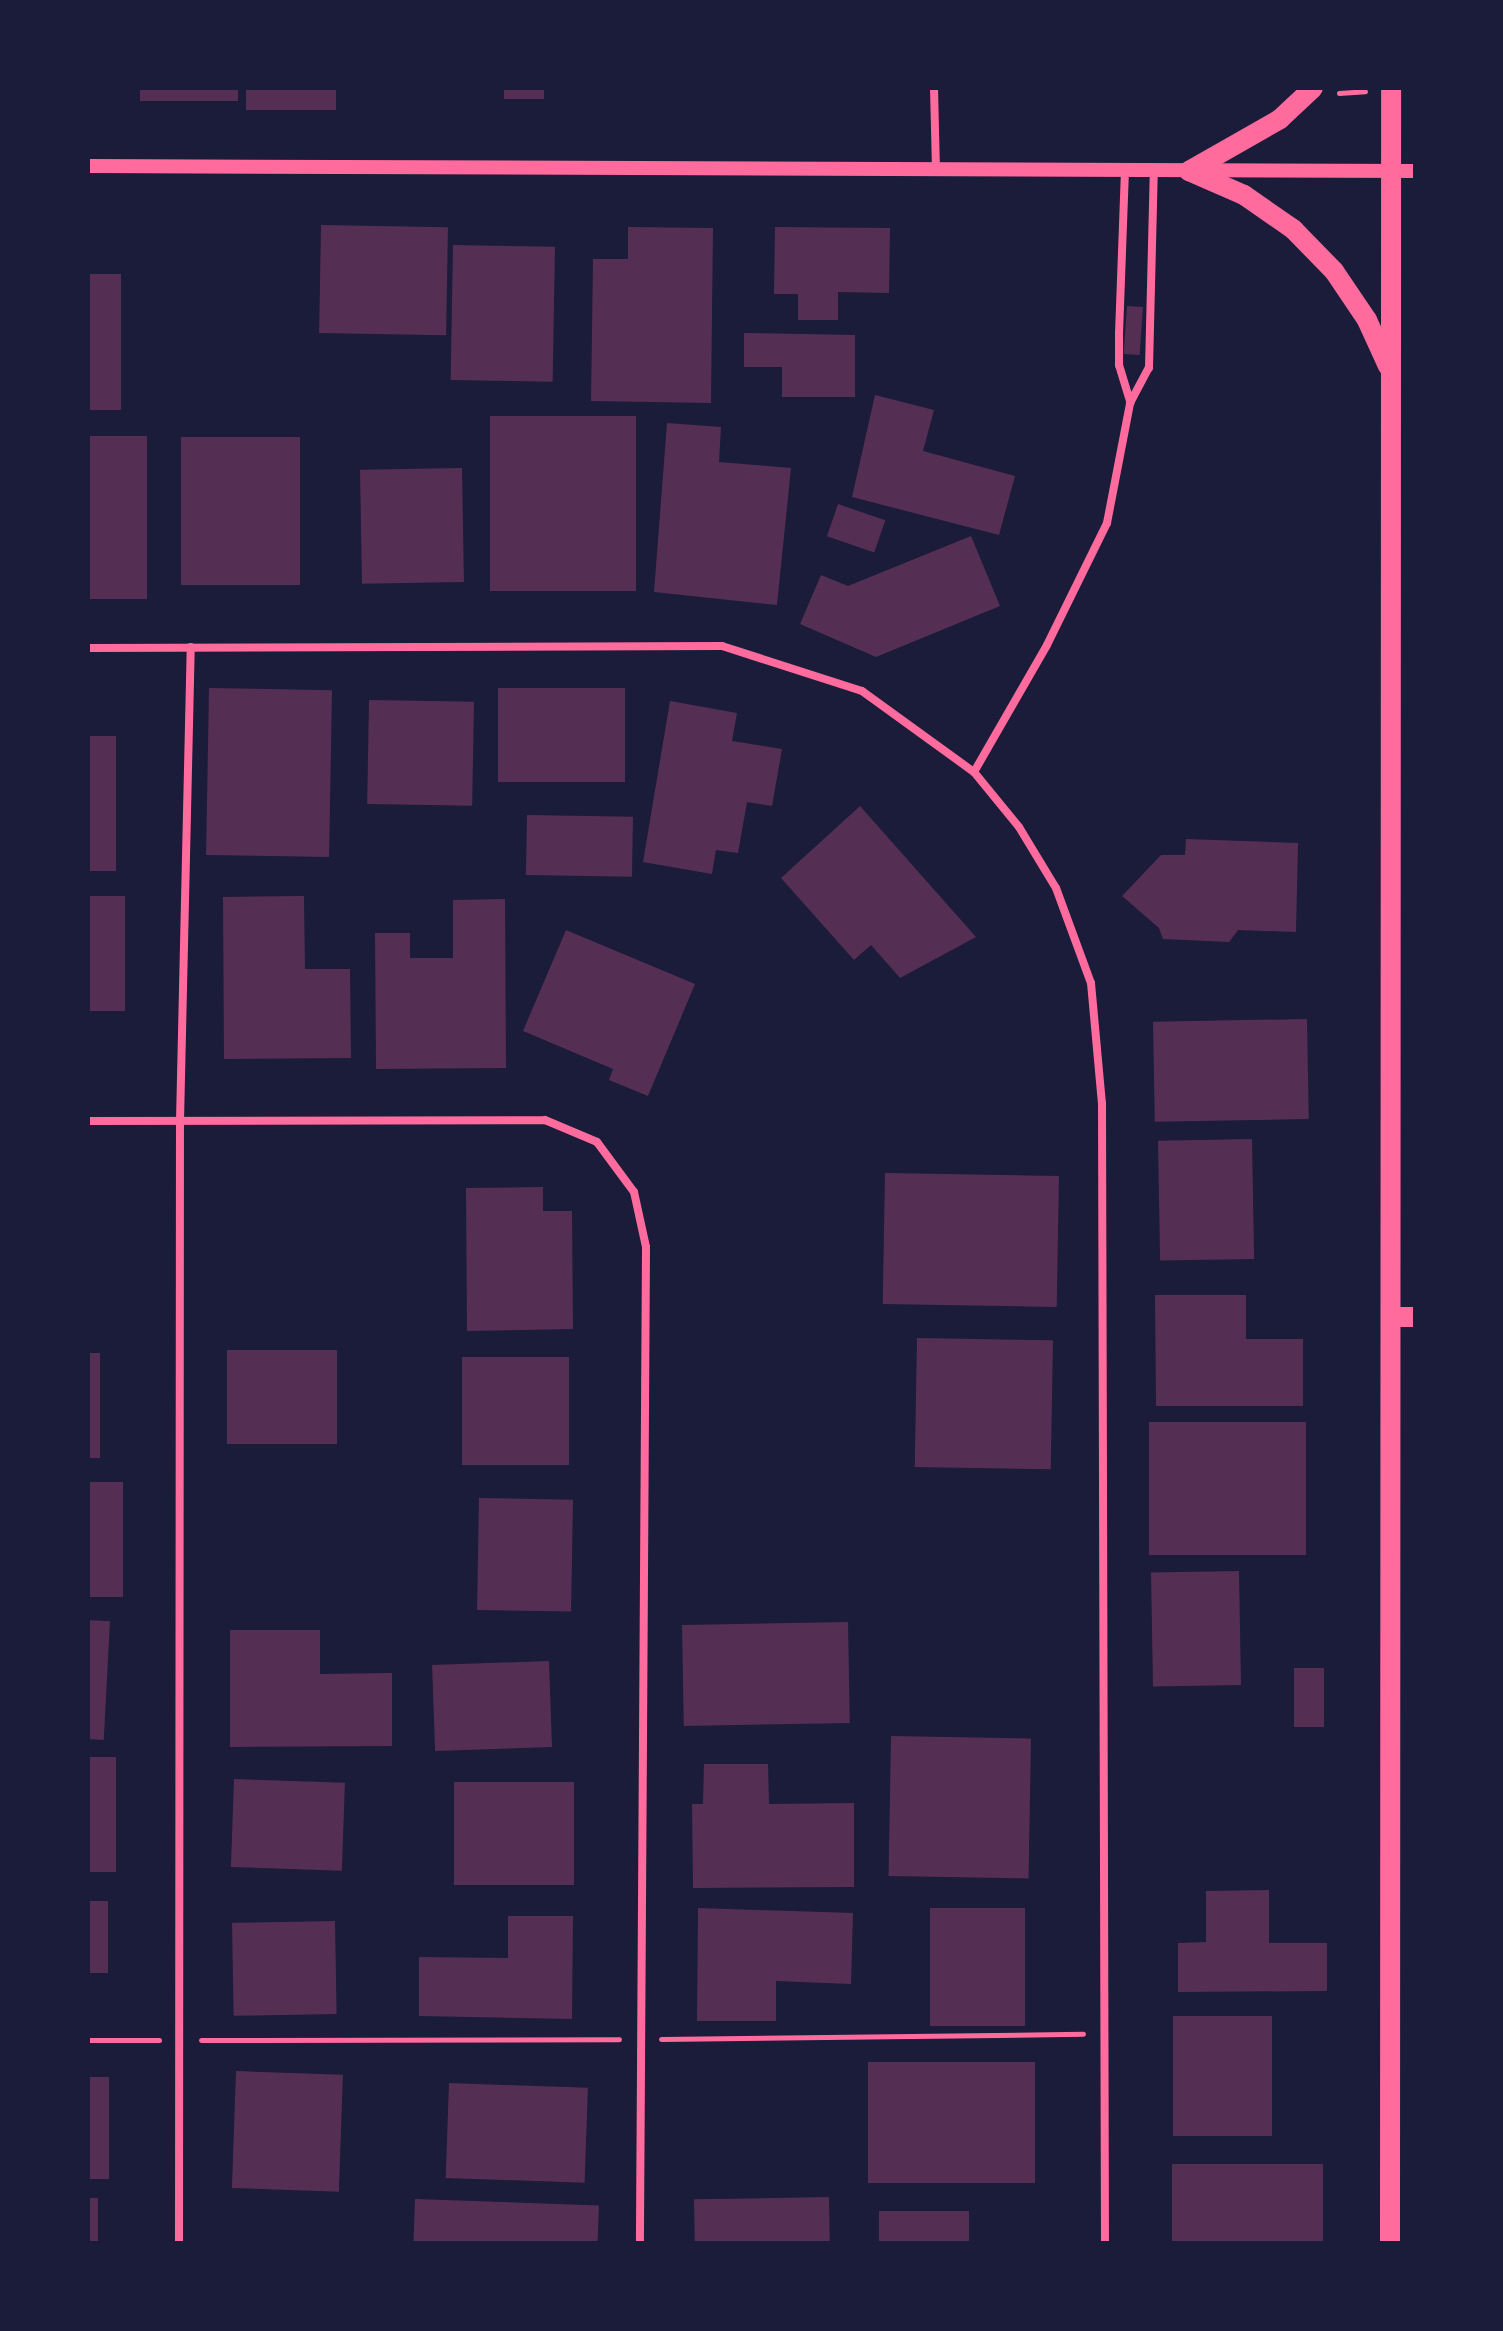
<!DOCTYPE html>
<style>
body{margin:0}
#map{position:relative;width:1503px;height:2331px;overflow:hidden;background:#1b1b3a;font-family:"Fira Sans",sans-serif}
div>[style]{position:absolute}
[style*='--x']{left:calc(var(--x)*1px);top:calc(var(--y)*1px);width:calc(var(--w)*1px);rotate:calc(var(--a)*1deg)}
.building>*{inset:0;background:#542f53;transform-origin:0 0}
.path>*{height:5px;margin:-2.5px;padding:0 2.5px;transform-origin:2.5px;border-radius:2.5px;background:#ff6b9d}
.minor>*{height:8px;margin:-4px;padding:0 4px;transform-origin:4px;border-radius:4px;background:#ff6b9d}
.tertiary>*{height:14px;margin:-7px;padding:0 7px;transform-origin:7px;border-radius:7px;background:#ff6b9d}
.primary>*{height:20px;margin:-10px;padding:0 10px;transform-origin:10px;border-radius:10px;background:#ff6b9d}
span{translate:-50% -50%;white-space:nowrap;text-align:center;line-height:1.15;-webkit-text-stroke:8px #1b1b3a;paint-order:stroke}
.frame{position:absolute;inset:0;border:90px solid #1b1b3a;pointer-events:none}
</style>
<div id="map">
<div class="building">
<div style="left:140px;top:88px;width:98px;height:13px"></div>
<div style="left:246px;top:88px;width:90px;height:22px"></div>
<div style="left:504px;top:88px;width:40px;height:11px"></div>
<div style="left:321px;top:225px;width:127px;height:108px;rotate:1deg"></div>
<div style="clip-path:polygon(628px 227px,713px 228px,711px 403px,591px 401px,593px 259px,628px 259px)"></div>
<div style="clip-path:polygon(775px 227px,890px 228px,889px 293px,838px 292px,838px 320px,798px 320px,798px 294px,774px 294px)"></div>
<div style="left:453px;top:245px;width:102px;height:135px;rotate:1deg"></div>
<div style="left:88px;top:274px;width:33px;height:136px"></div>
<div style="left:1127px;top:306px;width:16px;height:48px;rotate:4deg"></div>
<div style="clip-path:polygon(744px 333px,855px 335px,855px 397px,782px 397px,782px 367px,744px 367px)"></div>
<div style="clip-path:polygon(875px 395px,934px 410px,923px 451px,1015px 476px,999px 535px,852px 497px)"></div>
<div style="left:490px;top:416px;width:146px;height:175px"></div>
<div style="clip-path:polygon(667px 423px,721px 427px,719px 462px,791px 468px,777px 605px,654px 592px)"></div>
<div style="left:88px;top:436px;width:59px;height:163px"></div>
<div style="left:181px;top:437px;width:119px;height:148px"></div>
<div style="left:462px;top:468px;width:114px;height:102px;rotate:89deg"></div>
<div style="left:838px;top:504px;width:50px;height:34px;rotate:19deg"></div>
<div style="clip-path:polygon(971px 536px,1000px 606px,876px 657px,800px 624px,821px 575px,848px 586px)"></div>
<div style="left:209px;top:688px;width:123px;height:167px;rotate:1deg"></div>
<div style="left:498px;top:688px;width:127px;height:94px"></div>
<div style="left:369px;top:700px;width:105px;height:104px;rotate:1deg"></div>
<div style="clip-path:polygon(670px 701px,737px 713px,732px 741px,782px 749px,772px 806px,747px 802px,738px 853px,716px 850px,712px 874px,643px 862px)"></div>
<div style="left:88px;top:736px;width:28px;height:135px"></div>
<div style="clip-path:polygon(860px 806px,976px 937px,900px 978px,871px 945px,854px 960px,781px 878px)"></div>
<div style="left:527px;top:815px;width:106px;height:60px;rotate:1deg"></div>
<div style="clip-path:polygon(1186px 839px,1298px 843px,1296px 932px,1238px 930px,1229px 942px,1163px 939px,1159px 928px,1122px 896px,1161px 855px,1185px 855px)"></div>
<div style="left:125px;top:896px;width:115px;height:37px;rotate:90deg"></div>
<div style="clip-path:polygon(304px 896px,305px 969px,350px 969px,351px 1058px,224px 1059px,223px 897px)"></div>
<div style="clip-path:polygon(505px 899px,506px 1068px,376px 1069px,375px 933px,410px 933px,410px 958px,453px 958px,453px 900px)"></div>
<div style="clip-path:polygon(566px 930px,695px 984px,648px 1096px,609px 1080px,613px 1069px,523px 1031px)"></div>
<div style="left:1307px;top:1019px;width:100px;height:154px;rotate:89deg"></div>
<div style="left:1252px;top:1139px;width:120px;height:94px;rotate:89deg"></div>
<div style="left:885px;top:1173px;width:174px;height:131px;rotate:1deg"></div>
<div style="clip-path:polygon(543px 1187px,543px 1211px,572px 1211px,573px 1329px,467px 1331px,466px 1188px)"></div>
<div style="clip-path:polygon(1155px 1295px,1246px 1295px,1246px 1339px,1303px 1339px,1303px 1406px,1156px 1406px)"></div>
<div style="left:917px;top:1338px;width:136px;height:129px;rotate:1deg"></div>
<div style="left:227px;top:1350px;width:110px;height:94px"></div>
<div style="left:88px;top:1353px;width:12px;height:105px"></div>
<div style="left:462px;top:1357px;width:107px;height:108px"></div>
<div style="left:1306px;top:1422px;width:133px;height:157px;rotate:90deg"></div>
<div style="left:88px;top:1482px;width:35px;height:115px"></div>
<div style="left:479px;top:1498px;width:94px;height:112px;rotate:1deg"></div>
<div style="left:1239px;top:1571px;width:114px;height:88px;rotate:89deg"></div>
<div style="left:88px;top:1620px;width:22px;height:119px;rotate:3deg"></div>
<div style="left:848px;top:1622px;width:101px;height:166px;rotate:89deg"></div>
<div style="clip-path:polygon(230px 1630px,320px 1630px,320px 1674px,392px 1673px,392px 1746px,230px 1747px)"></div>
<div style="left:549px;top:1661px;width:86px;height:117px;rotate:88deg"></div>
<div style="left:1294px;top:1668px;width:30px;height:59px"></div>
<div style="left:891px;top:1736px;width:140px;height:140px;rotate:1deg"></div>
<div style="left:88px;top:1757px;width:28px;height:115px"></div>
<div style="clip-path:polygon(704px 1764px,768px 1764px,769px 1804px,854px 1803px,854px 1887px,693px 1888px,692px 1804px,703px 1804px)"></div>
<div style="left:234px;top:1779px;width:111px;height:88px;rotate:2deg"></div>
<div style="left:454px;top:1782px;width:120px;height:103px"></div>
<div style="clip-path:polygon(1269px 1890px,1269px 1943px,1327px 1943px,1327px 1991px,1178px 1992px,1178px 1943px,1206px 1942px,1206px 1891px)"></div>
<div style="left:88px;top:1901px;width:20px;height:72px"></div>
<div style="clip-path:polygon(698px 1908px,853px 1913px,851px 1984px,776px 1981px,776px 2021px,697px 2021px)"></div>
<div style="left:930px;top:1908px;width:95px;height:118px"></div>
<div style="clip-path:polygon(508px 1916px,573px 1916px,572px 2019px,419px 2016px,419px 1957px,508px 1958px)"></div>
<div style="left:335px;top:1921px;width:93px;height:103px;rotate:89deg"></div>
<div style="left:1272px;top:2016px;width:120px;height:99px;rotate:90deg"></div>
<div style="left:1035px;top:2062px;width:121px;height:167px;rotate:90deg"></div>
<div style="left:236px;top:2071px;width:107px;height:117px;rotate:2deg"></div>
<div style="left:88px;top:2077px;width:21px;height:102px"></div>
<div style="left:449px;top:2083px;width:139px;height:95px;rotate:2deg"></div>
<div style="left:1323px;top:2164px;width:79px;height:151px;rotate:90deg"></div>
<div style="left:829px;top:2197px;width:46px;height:135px;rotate:89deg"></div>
<div style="left:88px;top:2198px;width:10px;height:45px"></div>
<div style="left:415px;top:2199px;width:184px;height:44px;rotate:2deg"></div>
<div style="left:879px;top:2211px;width:90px;height:32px"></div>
</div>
<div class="path">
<div style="--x:1339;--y:93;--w:26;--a:-4"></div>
<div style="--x:661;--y:2039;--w:422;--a:-0.7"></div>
<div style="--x:88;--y:2040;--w:71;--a:0"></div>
<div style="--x:201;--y:2040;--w:418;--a:-0.1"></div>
</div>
<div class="minor">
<div style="--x:934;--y:88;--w:81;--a:88.6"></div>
<div style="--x:1125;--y:170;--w:163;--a:92.1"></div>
<div style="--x:1119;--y:333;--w:32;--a:90"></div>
<div style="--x:1119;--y:365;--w:39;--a:73"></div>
<div style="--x:88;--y:648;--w:634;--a:-0.18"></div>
<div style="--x:722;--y:646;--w:147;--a:17.8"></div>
<div style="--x:862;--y:691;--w:138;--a:35.9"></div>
<div style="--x:974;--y:772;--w:71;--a:50.7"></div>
<div style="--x:1019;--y:827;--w:71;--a:58.8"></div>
<div style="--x:1056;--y:888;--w:101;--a:69.8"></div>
<div style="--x:1091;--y:983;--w:121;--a:84.8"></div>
<div style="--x:1102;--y:1103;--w:1140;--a:89.85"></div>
<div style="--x:974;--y:772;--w:146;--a:-60.1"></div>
<div style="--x:1047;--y:645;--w:136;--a:-63.8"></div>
<div style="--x:1107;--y:523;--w:122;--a:-79.1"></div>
<div style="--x:1130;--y:403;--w:40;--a:-62"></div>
<div style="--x:1149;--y:368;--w:198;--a:-88.6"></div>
<div style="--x:88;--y:1121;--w:457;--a:-0.1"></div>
<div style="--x:545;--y:1120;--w:56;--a:22.9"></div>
<div style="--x:597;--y:1142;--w:62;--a:53.5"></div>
<div style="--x:634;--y:1192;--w:56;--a:77.7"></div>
<div style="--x:646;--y:1247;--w:996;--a:90.35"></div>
<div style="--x:179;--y:2243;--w:1122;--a:-89.95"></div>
<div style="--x:180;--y:1121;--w:474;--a:-88.7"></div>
</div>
<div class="tertiary">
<div style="--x:88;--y:166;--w:1327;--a:0.22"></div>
</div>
<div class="primary">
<div style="--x:1189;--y:171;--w:60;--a:23.6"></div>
<div style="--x:1244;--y:195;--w:60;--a:34.8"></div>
<div style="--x:1293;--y:229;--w:59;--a:45.7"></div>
<div style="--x:1334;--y:271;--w:59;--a:56"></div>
<div style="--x:1367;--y:320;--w:51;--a:65.5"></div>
<div style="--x:1189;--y:171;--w:105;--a:-29.7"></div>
<div style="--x:1280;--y:119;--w:45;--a:-43.2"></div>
<div style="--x:1391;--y:1317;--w:24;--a:0"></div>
<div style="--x:1390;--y:2243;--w:2155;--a:-89.97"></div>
</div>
<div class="frame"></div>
</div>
